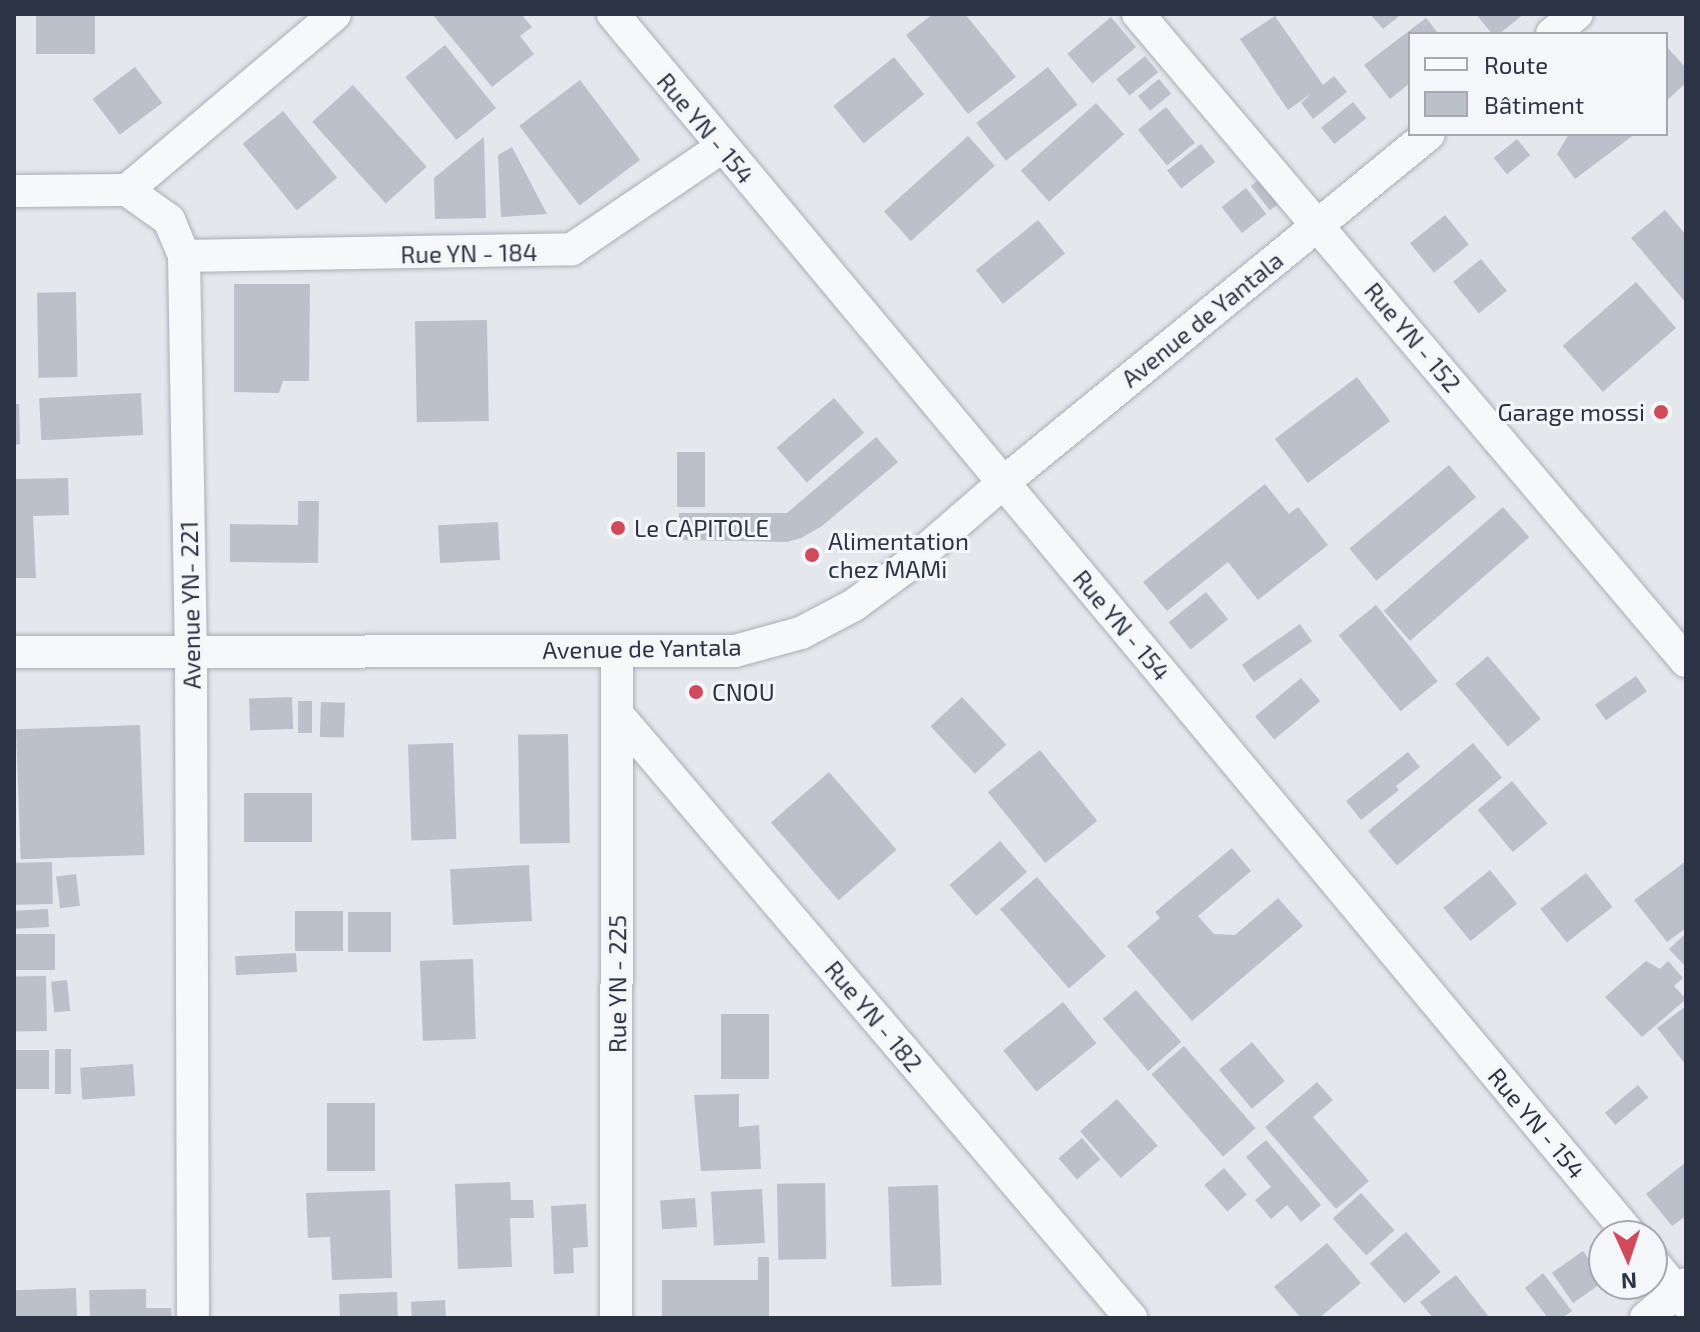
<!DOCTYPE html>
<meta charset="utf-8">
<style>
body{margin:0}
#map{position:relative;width:1700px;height:1332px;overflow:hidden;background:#e4e7ec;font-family:"Exo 2",sans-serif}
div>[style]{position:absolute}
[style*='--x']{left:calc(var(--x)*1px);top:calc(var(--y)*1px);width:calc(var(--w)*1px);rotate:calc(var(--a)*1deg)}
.building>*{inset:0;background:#bbc0ca;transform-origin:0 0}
.roads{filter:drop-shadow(0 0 2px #a9aeb7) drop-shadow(0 0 2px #a9aeb7)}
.street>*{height:32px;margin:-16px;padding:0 16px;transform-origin:16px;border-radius:16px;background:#f7f8fa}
.dots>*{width:22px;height:22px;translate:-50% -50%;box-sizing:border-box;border:4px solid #f4f6f9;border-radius:50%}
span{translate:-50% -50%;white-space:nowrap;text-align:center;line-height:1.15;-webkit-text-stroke:6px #f4f6f9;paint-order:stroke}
.street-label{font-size:24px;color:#2b3445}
.poi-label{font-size:24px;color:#2b3445}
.right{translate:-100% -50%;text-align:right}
.left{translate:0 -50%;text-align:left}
.frame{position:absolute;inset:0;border:16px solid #2b3445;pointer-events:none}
.legend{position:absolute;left:1408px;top:32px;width:260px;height:104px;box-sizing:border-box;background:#f4f6f9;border:2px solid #a4a8b1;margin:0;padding:10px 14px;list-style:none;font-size:24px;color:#2b3445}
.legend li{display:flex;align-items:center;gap:16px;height:40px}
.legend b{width:40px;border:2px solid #a4a8b1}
.north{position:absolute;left:1588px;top:1220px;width:80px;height:80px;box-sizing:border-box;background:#f4f6f9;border:2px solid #a4a8b1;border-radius:50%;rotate:177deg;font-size:22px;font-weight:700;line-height:32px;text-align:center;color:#2b3445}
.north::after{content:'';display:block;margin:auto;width:28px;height:36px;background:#d1495b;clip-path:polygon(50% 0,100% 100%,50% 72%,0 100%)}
</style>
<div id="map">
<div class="building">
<div style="left:36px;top:14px;width:59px;height:40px"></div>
<div style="clip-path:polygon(432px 14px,521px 14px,532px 27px,520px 36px,534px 54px,492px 87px)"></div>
<div style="clip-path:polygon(933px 14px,965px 14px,1016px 77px,968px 114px,906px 35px)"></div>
<div style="clip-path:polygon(1370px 14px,1402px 14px,1383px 29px)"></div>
<div style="clip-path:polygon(1476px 14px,1524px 14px,1499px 34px,1492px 34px)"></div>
<div style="clip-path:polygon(1275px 16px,1323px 85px,1334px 76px,1347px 92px,1313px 119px,1301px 103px,1312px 93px,1288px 110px,1240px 39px)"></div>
<div style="left:1111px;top:17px;width:39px;height:57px;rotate:50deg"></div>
<div style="clip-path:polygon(1426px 18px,1439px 34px,1410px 34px,1410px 83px,1390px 99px,1364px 65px)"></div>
<div style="left:445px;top:45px;width:81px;height:51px;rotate:51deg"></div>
<div style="clip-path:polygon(1666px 46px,1686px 68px,1686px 83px,1666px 101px)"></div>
<div style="left:1145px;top:56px;width:21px;height:37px;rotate:51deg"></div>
<div style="left:894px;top:57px;width:48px;height:78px;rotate:51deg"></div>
<div style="left:135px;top:67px;width:45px;height:53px;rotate:53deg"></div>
<div style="left:1048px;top:67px;width:48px;height:91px;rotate:52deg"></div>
<div style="left:1159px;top:79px;width:19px;height:27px;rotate:51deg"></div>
<div style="left:580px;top:80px;width:100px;height:76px;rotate:53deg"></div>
<div style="left:353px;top:85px;width:110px;height:55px;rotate:48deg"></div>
<div style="left:1353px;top:102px;width:21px;height:41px;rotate:51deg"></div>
<div style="left:1096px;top:103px;width:42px;height:101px;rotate:48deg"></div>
<div style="left:1166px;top:107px;width:46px;height:36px;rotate:51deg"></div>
<div style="left:283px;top:111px;width:86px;height:52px;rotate:51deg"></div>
<div style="clip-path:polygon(1569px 134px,1635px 134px,1575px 179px,1557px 154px)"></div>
<div style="left:968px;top:136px;width:40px;height:113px;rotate:48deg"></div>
<div style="clip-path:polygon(484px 137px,486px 218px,435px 219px,434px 178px)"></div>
<div style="left:1517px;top:139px;width:21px;height:30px;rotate:51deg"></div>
<div style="left:1201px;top:144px;width:23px;height:43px;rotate:52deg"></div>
<div style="clip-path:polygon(512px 147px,547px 214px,501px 217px,498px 155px)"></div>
<div style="left:1261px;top:178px;width:31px;height:13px;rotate:52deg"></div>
<div style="left:1246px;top:188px;width:33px;height:31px;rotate:52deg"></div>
<div style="clip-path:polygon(1665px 210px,1686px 235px,1686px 303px,1631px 238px)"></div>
<div style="left:1445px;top:215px;width:38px;height:45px;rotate:51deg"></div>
<div style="left:1038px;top:220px;width:43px;height:80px;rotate:51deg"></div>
<div style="left:1481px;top:259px;width:41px;height:36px;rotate:51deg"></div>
<div style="left:1636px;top:282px;width:61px;height:97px;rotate:49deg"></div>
<div style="clip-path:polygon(234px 284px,310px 284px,309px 381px,283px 381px,279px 393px,234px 392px)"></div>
<div style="left:76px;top:292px;width:85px;height:39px;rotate:89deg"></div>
<div style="left:487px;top:320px;width:101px;height:72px;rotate:89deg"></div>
<div style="left:1357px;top:377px;width:55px;height:103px;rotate:53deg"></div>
<div style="left:141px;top:393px;width:42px;height:102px;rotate:87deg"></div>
<div style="left:834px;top:398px;width:46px;height:76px;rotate:49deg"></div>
<div style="clip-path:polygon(14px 404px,19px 404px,20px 444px,14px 445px)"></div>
<div style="clip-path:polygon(876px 437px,898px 462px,822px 526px,801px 538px,787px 542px,679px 540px,679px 513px,787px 513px)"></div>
<div style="left:677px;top:452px;width:28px;height:55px"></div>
<div style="left:1449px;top:465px;width:42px;height:130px;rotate:50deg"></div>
<div style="clip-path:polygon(68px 478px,69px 515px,33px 516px,36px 578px,14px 578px,14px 479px)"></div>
<div style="clip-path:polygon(1265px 484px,1289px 514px,1298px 507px,1328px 545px,1258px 600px,1228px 562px,1167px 611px,1143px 582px)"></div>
<div style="clip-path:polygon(298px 501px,319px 501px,318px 563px,230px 562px,230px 524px,298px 525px)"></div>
<div style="left:1503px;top:507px;width:40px;height:158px;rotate:49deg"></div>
<div style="left:498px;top:522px;width:38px;height:60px;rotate:87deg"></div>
<div style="left:1206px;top:592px;width:35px;height:48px;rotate:51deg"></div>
<div style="left:1376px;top:605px;width:98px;height:48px;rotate:51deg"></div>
<div style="left:1300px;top:624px;width:21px;height:71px;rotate:55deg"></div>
<div style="left:1488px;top:656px;width:82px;height:43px;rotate:50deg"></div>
<div style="left:1636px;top:676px;width:19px;height:50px;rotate:55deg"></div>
<div style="left:1301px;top:678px;width:30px;height:60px;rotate:50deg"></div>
<div style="left:292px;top:697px;width:32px;height:43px;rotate:88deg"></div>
<div style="left:962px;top:697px;width:65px;height:43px;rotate:47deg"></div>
<div style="left:298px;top:701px;width:14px;height:32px"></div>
<div style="left:321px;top:702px;width:24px;height:35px;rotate:2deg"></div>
<div style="left:140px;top:725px;width:130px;height:124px;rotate:88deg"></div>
<div style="left:568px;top:734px;width:109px;height:50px;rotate:89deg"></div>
<div style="left:453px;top:743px;width:96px;height:45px;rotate:88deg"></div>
<div style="left:1473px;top:743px;width:45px;height:137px;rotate:50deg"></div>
<div style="left:1040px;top:750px;width:91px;height:67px;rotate:51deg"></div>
<div style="clip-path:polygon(1408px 752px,1420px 767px,1396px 786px,1399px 790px,1361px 820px,1346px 801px)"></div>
<div style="left:829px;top:772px;width:103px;height:77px;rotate:49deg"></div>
<div style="left:1512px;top:781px;width:55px;height:45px;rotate:50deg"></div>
<div style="left:244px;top:793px;width:68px;height:49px"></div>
<div style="left:1000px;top:841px;width:41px;height:67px;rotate:49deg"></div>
<div style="clip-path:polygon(1232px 848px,1251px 871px,1198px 916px,1214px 934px,1235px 935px,1278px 898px,1303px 926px,1192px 1021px,1127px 946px,1160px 918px,1155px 912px)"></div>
<div style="clip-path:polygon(1686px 861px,1686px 928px,1667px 942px,1634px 900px)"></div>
<div style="left:52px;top:862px;width:42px;height:38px;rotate:89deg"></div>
<div style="left:529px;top:865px;width:56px;height:79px;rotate:87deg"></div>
<div style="left:1490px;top:870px;width:43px;height:60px;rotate:51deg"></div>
<div style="left:1586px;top:873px;width:43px;height:58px;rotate:52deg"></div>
<div style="left:76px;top:874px;width:32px;height:20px;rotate:83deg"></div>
<div style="left:1037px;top:877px;width:105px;height:49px;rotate:49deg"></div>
<div style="left:48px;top:909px;width:18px;height:34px;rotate:87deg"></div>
<div style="left:343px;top:911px;width:40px;height:48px;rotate:90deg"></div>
<div style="left:391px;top:912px;width:40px;height:43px;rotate:90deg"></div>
<div style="clip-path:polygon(1686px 933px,1686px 967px,1669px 949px)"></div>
<div style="left:14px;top:934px;width:41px;height:36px"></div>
<div style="left:296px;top:953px;width:19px;height:61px;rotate:87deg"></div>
<div style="left:473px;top:959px;width:80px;height:53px;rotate:88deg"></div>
<div style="clip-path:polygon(1646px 961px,1660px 969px,1668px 961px,1683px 978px,1674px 986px,1686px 999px,1642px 1037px,1605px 997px)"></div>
<div style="left:46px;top:976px;width:55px;height:32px;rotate:89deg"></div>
<div style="left:67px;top:980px;width:31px;height:16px;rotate:84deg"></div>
<div style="left:1136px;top:990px;width:69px;height:44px;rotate:49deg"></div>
<div style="left:1063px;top:1002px;width:53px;height:77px;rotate:51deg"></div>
<div style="clip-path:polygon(1686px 1006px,1686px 1065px,1657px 1028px)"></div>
<div style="left:721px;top:1014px;width:48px;height:65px"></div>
<div style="left:1252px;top:1042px;width:51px;height:43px;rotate:50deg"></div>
<div style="left:1184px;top:1046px;width:109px;height:43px;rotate:49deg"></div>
<div style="left:55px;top:1049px;width:16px;height:45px"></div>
<div style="left:14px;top:1050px;width:35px;height:39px"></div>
<div style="left:133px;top:1064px;width:32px;height:53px;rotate:86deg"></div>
<div style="clip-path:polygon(1317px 1082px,1333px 1100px,1313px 1117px,1369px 1181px,1336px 1209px,1265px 1127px)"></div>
<div style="left:1638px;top:1085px;width:16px;height:43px;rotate:50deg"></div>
<div style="clip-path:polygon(739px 1094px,739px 1127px,759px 1125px,761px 1169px,701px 1171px,694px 1095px)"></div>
<div style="left:1117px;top:1099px;width:62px;height:49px;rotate:49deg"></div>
<div style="left:327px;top:1103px;width:48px;height:68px"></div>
<div style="left:1082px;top:1138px;width:28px;height:31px;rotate:49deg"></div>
<div style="clip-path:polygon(1266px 1140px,1321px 1205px,1301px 1222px,1287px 1205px,1271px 1219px,1255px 1200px,1271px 1187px,1246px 1157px)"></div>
<div style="clip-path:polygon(1686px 1162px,1686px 1216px,1672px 1226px,1646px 1194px)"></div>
<div style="left:1224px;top:1168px;width:35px;height:26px;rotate:49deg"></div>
<div style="clip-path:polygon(510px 1182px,511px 1200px,533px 1200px,534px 1218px,510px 1218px,512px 1267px,458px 1269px,455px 1184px)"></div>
<div style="left:825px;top:1183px;width:76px;height:48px;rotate:89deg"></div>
<div style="left:938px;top:1185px;width:100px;height:50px;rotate:88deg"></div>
<div style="left:762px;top:1189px;width:54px;height:51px;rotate:87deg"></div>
<div style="clip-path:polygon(390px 1190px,392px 1278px,332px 1280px,330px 1237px,308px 1238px,306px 1193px)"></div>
<div style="left:1361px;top:1193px;width:50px;height:38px;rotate:48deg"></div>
<div style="left:695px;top:1198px;width:29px;height:35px;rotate:86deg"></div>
<div style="clip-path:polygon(586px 1204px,588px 1247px,573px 1248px,574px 1273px,554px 1274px,551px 1206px)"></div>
<div style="left:1406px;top:1232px;width:53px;height:48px;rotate:49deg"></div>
<div style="clip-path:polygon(1327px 1243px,1361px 1283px,1319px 1318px,1301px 1318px,1274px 1287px)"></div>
<div style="left:1583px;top:1251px;width:37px;height:38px;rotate:55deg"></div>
<div style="clip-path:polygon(758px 1257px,769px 1257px,769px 1318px,662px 1318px,662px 1280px,758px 1280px)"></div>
<div style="clip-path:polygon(1543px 1273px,1572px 1311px,1562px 1318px,1548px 1318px,1525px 1288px)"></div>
<div style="clip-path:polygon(1456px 1275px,1490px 1318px,1433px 1318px,1420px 1302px)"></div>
<div style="left:76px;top:1288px;width:30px;height:62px;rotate:88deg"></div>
<div style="clip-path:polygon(146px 1289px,146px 1308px,171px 1308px,172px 1318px,90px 1318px,89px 1290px)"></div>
<div style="left:397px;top:1292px;width:26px;height:58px;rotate:88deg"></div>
<div style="left:445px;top:1300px;width:18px;height:34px;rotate:87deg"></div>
</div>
<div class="roads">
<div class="street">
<div style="--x:613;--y:14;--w:1590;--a:50.2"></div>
<div style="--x:1138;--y:14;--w:848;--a:49.74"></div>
<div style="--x:1552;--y:34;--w:32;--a:-39"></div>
<div style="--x:127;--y:190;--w:52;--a:35.5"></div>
<div style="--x:169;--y:220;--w:39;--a:67"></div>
<div style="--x:184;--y:256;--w:396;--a:89"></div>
<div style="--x:191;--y:652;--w:666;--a:89.83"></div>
<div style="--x:127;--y:190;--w:272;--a:-40.2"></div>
<div style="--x:14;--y:191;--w:113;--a:-0.5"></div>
<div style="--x:184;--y:256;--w:388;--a:-1"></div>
<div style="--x:572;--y:249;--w:181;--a:-34.2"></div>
<div style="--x:14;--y:652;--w:721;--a:-0.08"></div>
<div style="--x:735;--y:651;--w:68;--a:-15.3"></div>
<div style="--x:801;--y:633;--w:60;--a:-27.8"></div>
<div style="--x:854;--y:605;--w:64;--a:-36.2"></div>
<div style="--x:906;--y:567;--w:130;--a:-40.9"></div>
<div style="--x:1004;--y:482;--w:549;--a:-39.31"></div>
<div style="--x:618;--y:715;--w:792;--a:49.61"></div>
<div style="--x:1652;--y:1261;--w:54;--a:51"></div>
<div style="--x:616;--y:1318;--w:667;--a:-89.91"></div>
<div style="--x:1646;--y:1318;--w:52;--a:-40.4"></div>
</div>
</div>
<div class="dots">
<div style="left:1661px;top:412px;background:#d1495b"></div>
<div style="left:618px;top:528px;background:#d1495b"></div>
<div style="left:812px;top:555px;background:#d1495b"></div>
<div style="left:696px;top:692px;background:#d1495b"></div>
</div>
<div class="street-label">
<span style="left:706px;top:128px;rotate:50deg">Rue YN - 154</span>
<span style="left:469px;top:253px;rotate:-1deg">Rue YN - 184</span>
<span style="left:1202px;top:319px;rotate:-39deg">Avenue de Yantala</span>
<span style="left:1413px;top:337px;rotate:50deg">Rue YN - 152</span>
<span style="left:190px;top:605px;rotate:-91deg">Avenue YN- 221</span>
<span style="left:1122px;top:625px;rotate:50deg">Rue YN - 154</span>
<span style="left:642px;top:648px;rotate:-1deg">Avenue de Yantala</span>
<span style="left:617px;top:984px;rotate:-90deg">Rue YN - 225</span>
<span style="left:874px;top:1016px;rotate:50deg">Rue YN - 182</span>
<span style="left:1537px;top:1123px;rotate:50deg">Rue YN - 154</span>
</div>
<div class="poi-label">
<span class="right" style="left:1645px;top:412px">Garage mossi</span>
<span class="left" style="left:634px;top:528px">Le CAPITOLE</span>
<span class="left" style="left:828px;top:555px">Alimentation<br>chez MAMi</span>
<span class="left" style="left:712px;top:692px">CNOU</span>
</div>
<div class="frame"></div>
<ul class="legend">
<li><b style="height:10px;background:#f7f8fa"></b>Route</li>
<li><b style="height:22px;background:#bbc0ca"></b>Bâtiment</li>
</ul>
<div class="north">N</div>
</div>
